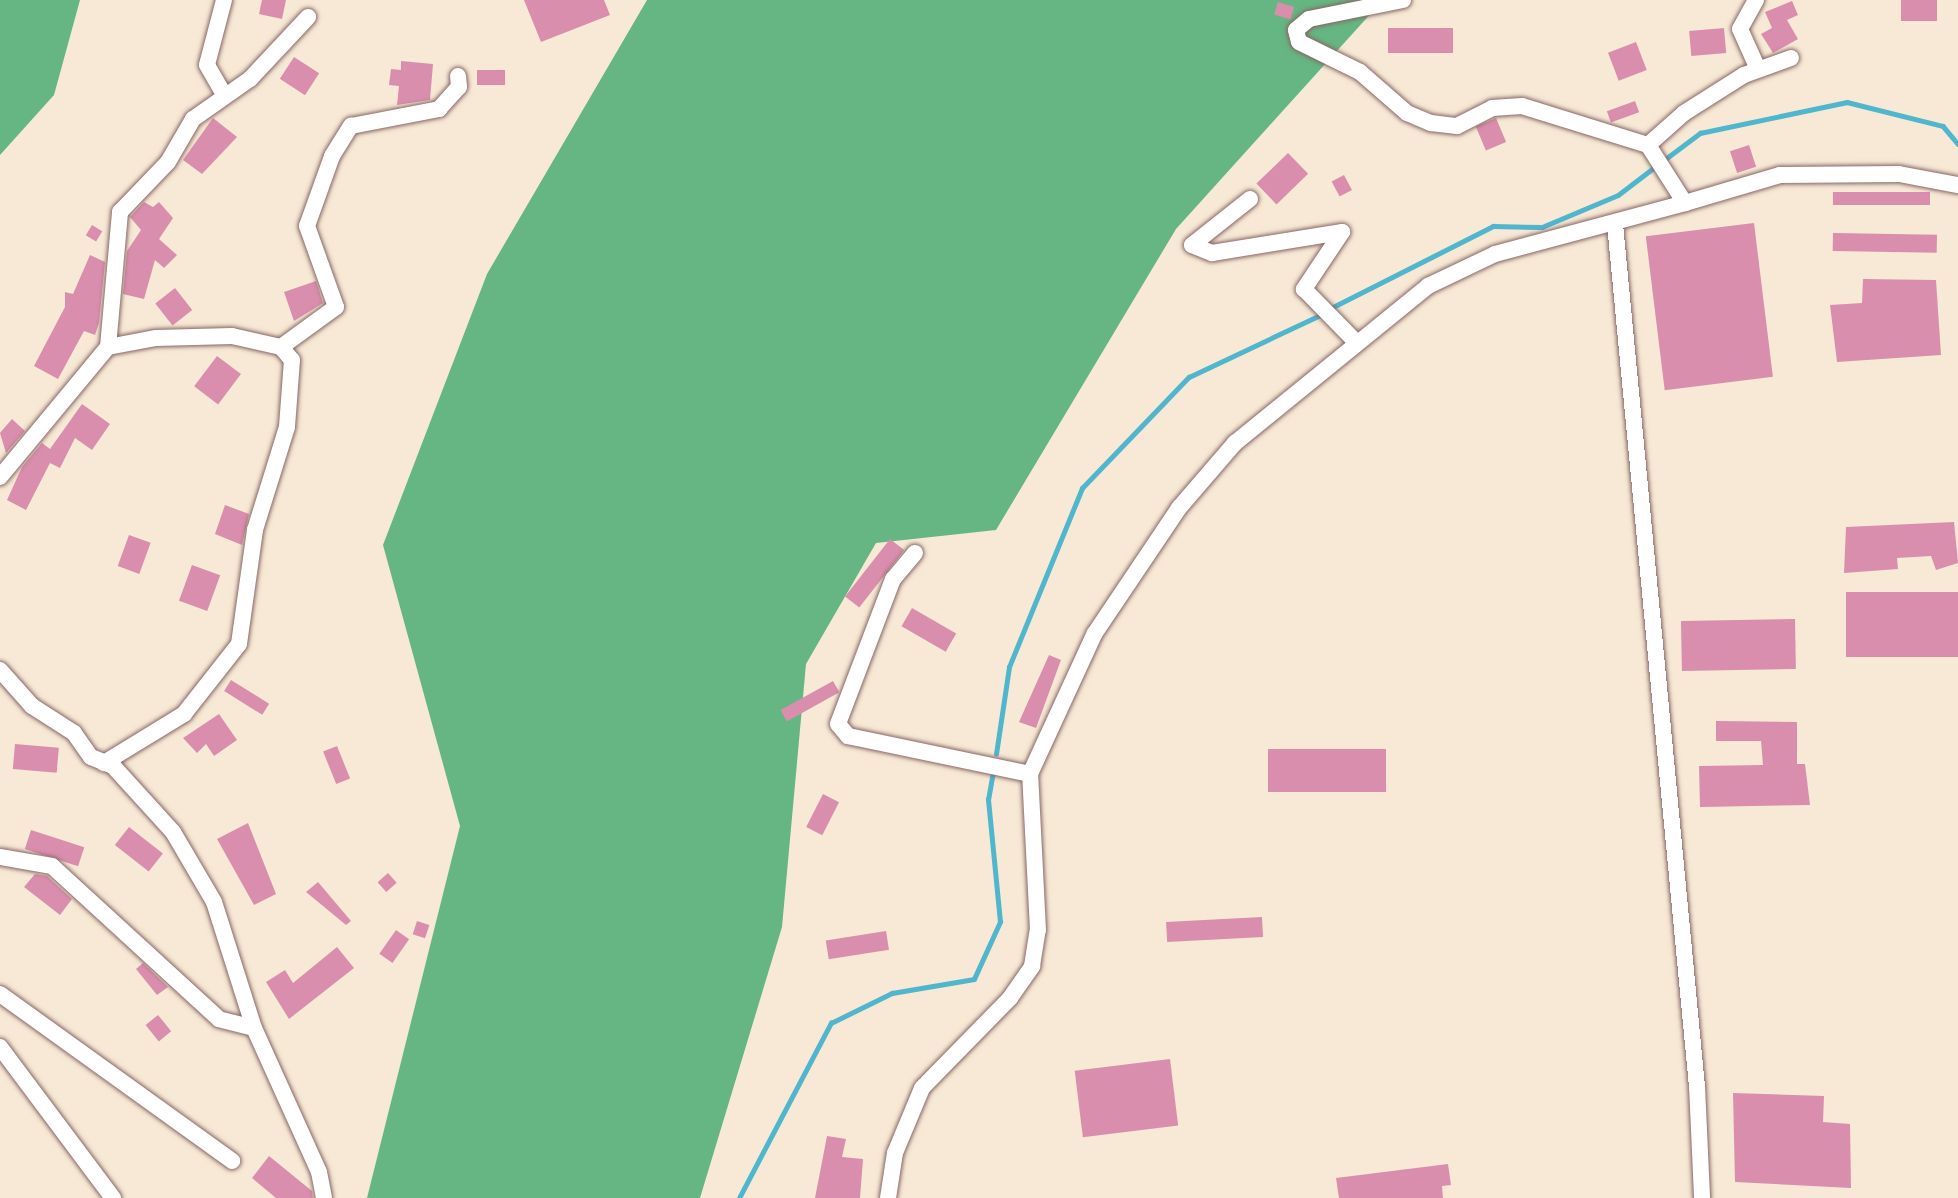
<!DOCTYPE html>
<style>
body{margin:0}
#map{position:relative;width:1958px;height:1198px;overflow:hidden;background:#f7e9d5;font-family:Cardo,serif}
div>[style]{position:absolute}
[style*='--x']{left:calc(var(--x)*1px);top:calc(var(--y)*1px);width:calc(var(--w)*1px);rotate:calc(var(--a)*1deg)}
.forest>*{inset:0;background:#65b682}
.stream>*{height:4.5px;margin:-2.25px;padding:0 2.25px;transform-origin:2.25px;border-radius:2.25px;background:#4fb6ce}
.building>*{inset:0;background:#da8eae;transform-origin:0 0}
.roads{filter:drop-shadow(0 0 2px #876666) drop-shadow(0 0 2px #876666)}
.street>*{height:16px;margin:-8px;padding:0 8px;transform-origin:8px;border-radius:8px;background:#fff}
span{translate:-50% -50%;white-space:nowrap;text-align:center;line-height:1.15;-webkit-text-stroke:6px #fdfcf7;paint-order:stroke}
</style>
<div id="map">
<div class="forest">
<div style="clip-path:polygon(0 0,80px 0,54px 95px,0 155px)"></div>
<div style="clip-path:polygon(647px 0,1383px 0,1176px 229px,996px 530px,876px 543px,806px 664px,782px 927px,700px 1198px,367px 1198px,460px 826px,383px 545px,487px 274px)"></div>
</div>
<div class="stream">
<div style="--x:1664;--y:160;--w:45;--a:-36.9"></div>
<div style="--x:1700;--y:133;--w:150;--a:-11.9"></div>
<div style="--x:1847;--y:102;--w:99;--a:14"></div>
<div style="--x:1943;--y:126;--w:23;--a:50"></div>
<div style="--x:1329;--y:309;--w:184;--a:-26.8"></div>
<div style="--x:1493;--y:226;--w:49;--a:1.2"></div>
<div style="--x:1542;--y:227;--w:82;--a:-22.8"></div>
<div style="--x:1618;--y:195;--w:48;--a:-37.3"></div>
<div style="--x:996;--y:754;--w:88;--a:-81.5"></div>
<div style="--x:1009;--y:667;--w:193;--a:-67.8"></div>
<div style="--x:1082;--y:488;--w:154;--a:-46.1"></div>
<div style="--x:1189;--y:377;--w:143;--a:-25.3"></div>
<div style="--x:739;--y:1198;--w:198;--a:-62.3"></div>
<div style="--x:831;--y:1023;--w:68;--a:-26.2"></div>
<div style="--x:892;--y:993;--w:83;--a:-9.7"></div>
<div style="--x:974;--y:979;--w:63;--a:-65.5"></div>
<div style="--x:1000;--y:922;--w:123;--a:-95.6"></div>
<div style="--x:988;--y:800;--w:28;--a:-80"></div>
</div>
<div class="building">
<div style="clip-path:polygon(262px 0,286px 0,282px 19px,259px 14px)"></div>
<div style="clip-path:polygon(524px 0,604px 0,610px 15px,541px 42px)"></div>
<div style="left:1901px;top:0;width:36px;height:21px"></div>
<div style="clip-path:polygon(1792px 1px,1798px 15px,1787px 20px,1798px 39px,1773px 53px,1761px 34px,1772px 28px,1765px 12px)"></div>
<div style="left:1278px;top:2px;width:17px;height:13px;rotate:17deg"></div>
<div style="left:1453px;top:28px;width:25px;height:65px;rotate:90deg"></div>
<div style="left:1724px;top:28px;width:25px;height:35px;rotate:85deg"></div>
<div style="left:1636px;top:42px;width:30px;height:30px;rotate:69deg"></div>
<div style="left:294px;top:57px;width:30px;height:26px;rotate:33deg"></div>
<div style="clip-path:polygon(401px 61px,433px 64px,430px 100px,397px 105px,399px 86px,389px 85px,391px 69px,401px 70px)"></div>
<div style="left:505px;top:70px;width:15px;height:28px;rotate:90deg"></div>
<div style="left:1635px;top:101px;width:12px;height:30px;rotate:70deg"></div>
<div style="clip-path:polygon(213px 118px,237px 137px,202px 174px,183px 160px)"></div>
<div style="left:1496px;top:118px;width:26px;height:22px;rotate:67deg"></div>
<div style="left:1749px;top:145px;width:23px;height:20px;rotate:72deg"></div>
<div style="left:1288px;top:153px;width:29px;height:44px;rotate:46deg"></div>
<div style="left:1344px;top:175px;width:17px;height:14px;rotate:62deg"></div>
<div style="left:1930px;top:192px;width:13px;height:97px;rotate:90deg"></div>
<div style="clip-path:polygon(144px 202px,153px 207px,159px 202px,173px 218px,159px 239px,177px 255px,164px 268px,155px 260px,144px 299px,123px 294px,127px 251px,141px 230px,130px 217px)"></div>
<div style="left:1754px;top:223px;width:155px;height:109px;rotate:83deg"></div>
<div style="left:92px;top:225px;width:12px;height:12px;rotate:31deg"></div>
<div style="left:1833px;top:233px;width:104px;height:18px;rotate:1deg"></div>
<div style="clip-path:polygon(90px 255px,105px 262px,99px 323px,95px 335px,84px 331px,58px 379px,34px 366px,65px 307px,65px 292px,73px 294px)"></div>
<div style="clip-path:polygon(1863px 279px,1936px 280px,1941px 355px,1837px 362px,1830px 305px,1862px 303px)"></div>
<div style="clip-path:polygon(316px 281px,323px 303px,294px 321px,284px 292px)"></div>
<div style="left:175px;top:288px;width:28px;height:25px;rotate:52deg"></div>
<div style="left:217px;top:356px;width:30px;height:38px;rotate:37deg"></div>
<div style="clip-path:polygon(82px 404px,110px 424px,92px 450px,75px 438px,60px 468px,50px 463px,26px 510px,7px 500px,22px 467px,42px 443px,50px 449px)"></div>
<div style="clip-path:polygon(12px 419px,25px 431px,6px 453px,0 433px)"></div>
<div style="clip-path:polygon(225px 505px,249px 514px,242px 545px,215px 534px)"></div>
<div style="clip-path:polygon(1954px 522px,1958px 563px,1936px 570px,1931px 556px,1897px 558px,1898px 569px,1844px 573px,1846px 527px)"></div>
<div style="left:129px;top:535px;width:23px;height:33px;rotate:20deg"></div>
<div style="left:890px;top:539px;width:18px;height:73px;rotate:38deg"></div>
<div style="left:192px;top:565px;width:30px;height:38px;rotate:20deg"></div>
<div style="left:1958px;top:592px;width:65px;height:112px;rotate:90deg"></div>
<div style="left:912px;top:608px;width:51px;height:21px;rotate:30deg"></div>
<div style="left:1795px;top:619px;width:50px;height:114px;rotate:89deg"></div>
<div style="clip-path:polygon(1049px 655px,1061px 660px,1036px 728px,1019px 722px)"></div>
<div style="left:231px;top:680px;width:45px;height:13px;rotate:32deg"></div>
<div style="left:833px;top:681px;width:13px;height:60px;rotate:61deg"></div>
<div style="clip-path:polygon(219px 714px,237px 740px,214px 756px,206px 744px,197px 753px,183px 738px)"></div>
<div style="clip-path:polygon(1716px 721px,1797px 722px,1797px 764px,1805px 764px,1810px 805px,1700px 807px,1699px 766px,1763px 765px,1761px 741px,1716px 741px)"></div>
<div style="left:15px;top:744px;width:44px;height:25px;rotate:5deg"></div>
<div style="left:337px;top:746px;width:35px;height:15px;rotate:68deg"></div>
<div style="left:1386px;top:749px;width:43px;height:118px;rotate:90deg"></div>
<div style="left:823px;top:794px;width:18px;height:37px;rotate:27deg"></div>
<div style="clip-path:polygon(248px 823px,276px 894px,254px 905px,217px 839px)"></div>
<div style="left:129px;top:827px;width:43px;height:23px;rotate:38deg"></div>
<div style="left:31px;top:830px;width:56px;height:20px;rotate:18deg"></div>
<div style="left:388px;top:873px;width:13px;height:14px;rotate:48deg"></div>
<div style="clip-path:polygon(35px 874px,47px 876px,72px 899px,60px 915px,24px 887px)"></div>
<div style="clip-path:polygon(318px 882px,351px 921px,346px 925px,306px 892px)"></div>
<div style="left:1262px;top:917px;width:20px;height:96px;rotate:87deg"></div>
<div style="left:417px;top:921px;width:13px;height:14px;rotate:18deg"></div>
<div style="left:396px;top:930px;width:16px;height:29px;rotate:35deg"></div>
<div style="left:886px;top:931px;width:19px;height:61px;rotate:81deg"></div>
<div style="clip-path:polygon(337px 947px,354px 968px,289px 1019px,266px 982px,285px 970px,293px 983px)"></div>
<div style="clip-path:polygon(143px 963px,168px 987px,157px 995px,136px 969px)"></div>
<div style="left:158px;top:1015px;width:21px;height:16px;rotate:51deg"></div>
<div style="left:1170px;top:1059px;width:67px;height:96px;rotate:83deg"></div>
<div style="clip-path:polygon(1733px 1093px,1824px 1096px,1823px 1122px,1850px 1124px,1851px 1188px,1735px 1182px)"></div>
<div style="clip-path:polygon(827px 1136px,846px 1139px,842px 1157px,863px 1159px,860px 1198px,815px 1198px)"></div>
<div style="clip-path:polygon(269px 1156px,312px 1191px,313px 1198px,276px 1198px,252px 1178px)"></div>
<div style="clip-path:polygon(1448px 1164px,1451px 1185px,1442px 1186px,1443px 1198px,1339px 1198px,1336px 1178px)"></div>
</div>
<div class="roads">
<div class="street">
<div style="--x:224;--y:0;--w:67;--a:104.7"></div>
<div style="--x:207;--y:65;--w:34;--a:60"></div>
<div style="--x:1403;--y:0;--w:96;--a:168.6"></div>
<div style="--x:1309;--y:19;--w:17;--a:140"></div>
<div style="--x:1296;--y:30;--w:12;--a:76"></div>
<div style="--x:1299;--y:42;--w:68;--a:26.2"></div>
<div style="--x:1360;--y:72;--w:62;--a:41.1"></div>
<div style="--x:1407;--y:113;--w:26;--a:23"></div>
<div style="--x:1431;--y:123;--w:26;--a:7"></div>
<div style="--x:1457;--y:126;--w:39;--a:-27"></div>
<div style="--x:1492;--y:108;--w:30;--a:-4"></div>
<div style="--x:1522;--y:106;--w:132;--a:17.2"></div>
<div style="--x:1648;--y:145;--w:69;--a:57.5"></div>
<div style="--x:1685;--y:203;--w:99;--a:-16.4"></div>
<div style="--x:1780;--y:175;--w:119;--a:-0.5"></div>
<div style="--x:1899;--y:174;--w:60;--a:10.6"></div>
<div style="--x:1756;--y:0;--w:33;--a:119"></div>
<div style="--x:1740;--y:29;--w:44;--a:65.8"></div>
<div style="--x:1648;--y:145;--w:48;--a:-41.6"></div>
<div style="--x:1684;--y:113;--w:71;--a:-32.3"></div>
<div style="--x:1744;--y:75;--w:50;--a:-19.9"></div>
<div style="--x:1250;--y:199;--w:74;--a:141.6"></div>
<div style="--x:1192;--y:245;--w:22;--a:22"></div>
<div style="--x:1212;--y:253;--w:132;--a:-9.2"></div>
<div style="--x:1342;--y:232;--w:69;--a:123.7"></div>
<div style="--x:1304;--y:289;--w:74;--a:45.5"></div>
<div style="--x:1615;--y:224;--w:866;--a:84.57"></div>
<div style="--x:1697;--y:1086;--w:112;--a:87.4"></div>
<div style="--x:108;--y:347;--w:136;--a:-84.9"></div>
<div style="--x:120;--y:212;--w:69;--a:-46.2"></div>
<div style="--x:168;--y:162;--w:50;--a:-59.8"></div>
<div style="--x:193;--y:119;--w:70;--a:-35.1"></div>
<div style="--x:250;--y:79;--w:85;--a:-46.9"></div>
<div style="--x:281;--y:347;--w:68;--a:-36"></div>
<div style="--x:336;--y:307;--w:86;--a:-109.7"></div>
<div style="--x:307;--y:226;--w:74;--a:-70.3"></div>
<div style="--x:332;--y:156;--w:36;--a:-58"></div>
<div style="--x:351;--y:126;--w:90;--a:-10.9"></div>
<div style="--x:439;--y:109;--w:30;--a:-48"></div>
<div style="--x:459;--y:87;--w:11;--a:-95"></div>
<div style="--x:0;--y:477;--w:169;--a:-50.3"></div>
<div style="--x:108;--y:347;--w:49;--a:-10.6"></div>
<div style="--x:156;--y:338;--w:76;--a:-1.5"></div>
<div style="--x:232;--y:336;--w:50;--a:12.7"></div>
<div style="--x:281;--y:347;--w:17;--a:50"></div>
<div style="--x:292;--y:360;--w:67;--a:94.3"></div>
<div style="--x:287;--y:427;--w:108;--a:107.3"></div>
<div style="--x:255;--y:530;--w:115;--a:98"></div>
<div style="--x:239;--y:644;--w:89;--a:128.2"></div>
<div style="--x:184;--y:714;--w:94;--a:148.5"></div>
<div style="--x:915;--y:553;--w:34;--a:130"></div>
<div style="--x:893;--y:579;--w:155;--a:110.8"></div>
<div style="--x:838;--y:724;--w:16;--a:50"></div>
<div style="--x:848;--y:736;--w:186;--a:11.8"></div>
<div style="--x:0;--y:670;--w:48;--a:48.4"></div>
<div style="--x:32;--y:706;--w:50;--a:32.7"></div>
<div style="--x:74;--y:733;--w:29;--a:55"></div>
<div style="--x:91;--y:757;--w:24;--a:22"></div>
<div style="--x:113;--y:766;--w:89;--a:47.7"></div>
<div style="--x:173;--y:832;--w:81;--a:59.6"></div>
<div style="--x:214;--y:902;--w:132;--a:72.4"></div>
<div style="--x:254;--y:1028;--w:36;--a:-166"></div>
<div style="--x:219;--y:1019;--w:226;--a:-137.5"></div>
<div style="--x:52;--y:866;--w:53;--a:-170.2"></div>
<div style="--x:0;--y:994;--w:286;--a:35.7"></div>
<div style="--x:254;--y:1028;--w:158;--a:65.7"></div>
<div style="--x:319;--y:1172;--w:26;--a:79"></div>
<div style="--x:0;--y:1047;--w:189;--a:53.2"></div>
<div style="--x:888;--y:1198;--w:46;--a:-81.2"></div>
<div style="--x:895;--y:1153;--w:70;--a:-67.4"></div>
<div style="--x:922;--y:1088;--w:126;--a:-45.6"></div>
<div style="--x:1010;--y:998;--w:39;--a:-55"></div>
<div style="--x:1032;--y:966;--w:36;--a:-81"></div>
<div style="--x:1038;--y:930;--w:156;--a:-92.9"></div>
<div style="--x:1030;--y:774;--w:155;--a:-65.3"></div>
<div style="--x:1095;--y:633;--w:151;--a:-56.1"></div>
<div style="--x:1179;--y:508;--w:86;--a:-49.3"></div>
<div style="--x:1235;--y:443;--w:249;--a:-39.1"></div>
<div style="--x:1428;--y:286;--w:74;--a:-25.5"></div>
<div style="--x:1495;--y:254;--w:197;--a:-15"></div>
</div>
</div>
</div>
